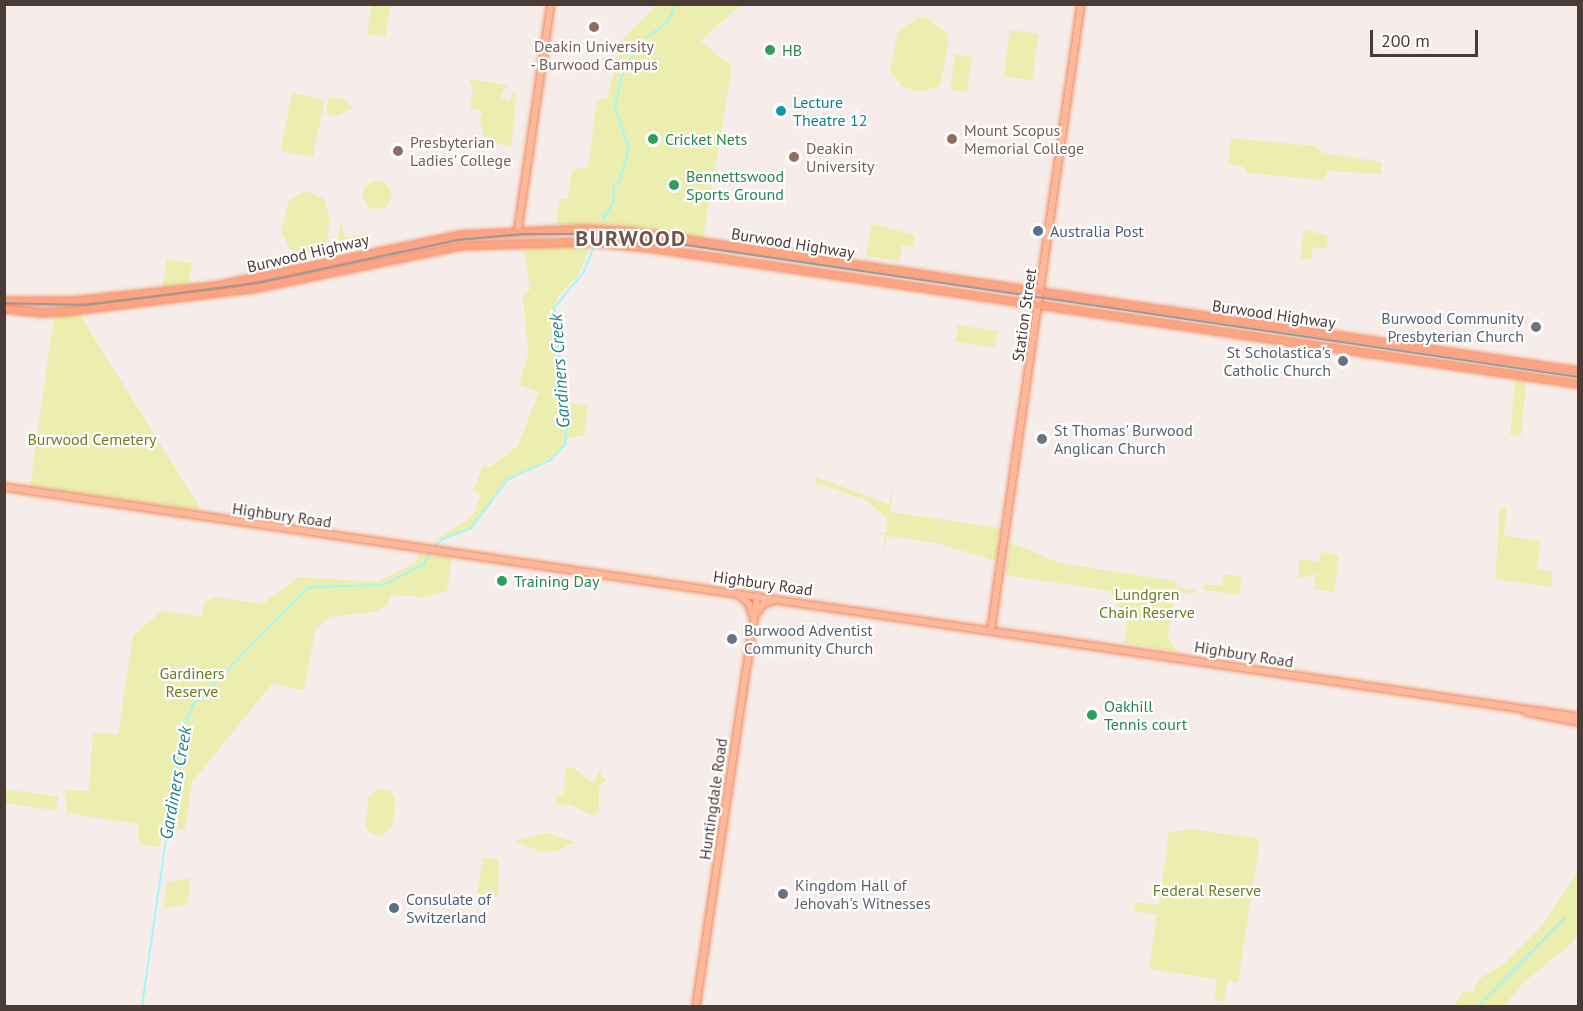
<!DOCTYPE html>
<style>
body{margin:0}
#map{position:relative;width:1583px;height:1011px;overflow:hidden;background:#f6edea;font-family:"PT Sans",sans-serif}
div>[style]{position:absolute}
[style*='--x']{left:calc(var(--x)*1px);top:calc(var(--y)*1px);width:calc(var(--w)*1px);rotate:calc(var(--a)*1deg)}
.green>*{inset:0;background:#ebeeaf;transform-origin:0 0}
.round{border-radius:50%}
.stream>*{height:1.5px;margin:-0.75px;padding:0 0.75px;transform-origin:0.75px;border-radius:0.75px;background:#a1f8f7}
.roads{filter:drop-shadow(0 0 2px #f0885e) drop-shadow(0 0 2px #f0885e)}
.primary>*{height:6px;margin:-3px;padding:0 3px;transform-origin:3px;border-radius:3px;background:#ffb89a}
.trunk>*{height:6px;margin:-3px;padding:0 3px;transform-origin:3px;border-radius:3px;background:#ffa483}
.tram>*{height:1.5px;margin:-0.75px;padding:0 0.75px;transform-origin:0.75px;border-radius:0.75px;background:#999}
.dots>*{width:16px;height:16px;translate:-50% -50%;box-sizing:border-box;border:3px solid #fff;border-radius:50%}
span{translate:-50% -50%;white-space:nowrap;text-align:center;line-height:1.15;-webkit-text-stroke:4.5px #fff;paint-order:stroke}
.education-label{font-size:16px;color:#785e54}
.left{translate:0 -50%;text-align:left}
.leisure-label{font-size:16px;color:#27864d}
.culture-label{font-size:16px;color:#0d838f}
.service-label{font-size:16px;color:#4e5e75}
.street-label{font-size:16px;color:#4b3b37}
.worship-label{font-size:16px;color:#5b616d}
.right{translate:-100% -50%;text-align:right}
.park-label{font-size:16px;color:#6b7e22}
.water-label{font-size:18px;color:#1d8385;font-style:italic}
.district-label{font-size:22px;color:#6f534d;font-weight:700;letter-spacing:1.5px}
.frame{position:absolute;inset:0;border:6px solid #4b3b37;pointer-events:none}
.scale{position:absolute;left:1370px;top:30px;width:108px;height:27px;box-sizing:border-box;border:3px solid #4b3b37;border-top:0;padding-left:8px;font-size:18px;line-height:21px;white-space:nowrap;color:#4b3b37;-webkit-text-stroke:4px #fff;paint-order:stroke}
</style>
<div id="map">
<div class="green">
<div style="clip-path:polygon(371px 5px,391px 5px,385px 37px,367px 34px)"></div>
<div style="clip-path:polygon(657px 5px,741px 5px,700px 41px,732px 66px,703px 238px,617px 226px,556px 224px,560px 198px,568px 199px,572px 170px,588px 167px,597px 99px,607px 99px,624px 38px)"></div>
<div style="clip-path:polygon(911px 17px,927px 18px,947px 33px,949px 41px,940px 86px,919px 92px,901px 86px,890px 71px,898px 31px,918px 19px)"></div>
<div style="left:1010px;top:30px;width:29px;height:47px;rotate:8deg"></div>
<div style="left:955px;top:54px;width:18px;height:36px;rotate:9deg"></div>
<div style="clip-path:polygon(469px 79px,507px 85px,500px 98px,510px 100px,512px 93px,517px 94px,511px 146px,486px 141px,479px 119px,483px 111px,470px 109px,473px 90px)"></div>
<div style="left:292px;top:93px;width:33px;height:59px;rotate:11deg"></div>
<div style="clip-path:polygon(328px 97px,345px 100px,354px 108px,336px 116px,326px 114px)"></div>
<div style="clip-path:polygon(1231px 138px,1314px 146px,1324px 153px,1381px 162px,1381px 174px,1328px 171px,1324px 180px,1247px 173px,1244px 167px,1228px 164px)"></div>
<div class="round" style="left:363px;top:181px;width:28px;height:28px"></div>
<div style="clip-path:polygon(306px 191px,324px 199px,330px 220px,326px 246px,308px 254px,290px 249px,281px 231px,289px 200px)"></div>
<div style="clip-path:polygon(341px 222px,345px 237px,368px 234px,367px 242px,361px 243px,361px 247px,335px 251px)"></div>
<div style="clip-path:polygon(872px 224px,915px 235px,913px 247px,902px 245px,899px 261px,866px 256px)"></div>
<div style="clip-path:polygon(1304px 229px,1328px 236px,1326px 249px,1313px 247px,1311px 259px,1300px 258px)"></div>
<div style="clip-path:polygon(534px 245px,590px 246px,579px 274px,558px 297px,553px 309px,563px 401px,588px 406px,585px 435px,565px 438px,563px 448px,551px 458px,508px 478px,471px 528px,428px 544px,473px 516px,481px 494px,473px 491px,483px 466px,491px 467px,518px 445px,539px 392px,520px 385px,528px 354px,523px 297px,530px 289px,524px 253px)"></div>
<div style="clip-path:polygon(167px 260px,192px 263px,189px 284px,162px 288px)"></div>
<div style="clip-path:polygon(79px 314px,80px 315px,202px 511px,30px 486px,54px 317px)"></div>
<div style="left:958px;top:325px;width:40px;height:17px;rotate:9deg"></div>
<div style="left:1515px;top:380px;width:11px;height:55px;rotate:5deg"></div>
<div style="clip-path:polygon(816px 477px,889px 504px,894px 486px,890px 512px,1001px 528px,996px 561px,936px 543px,887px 536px,882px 556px,885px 535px,872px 532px,886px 533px,887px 518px,864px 499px,815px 483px)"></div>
<div style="clip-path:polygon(1500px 508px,1507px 508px,1504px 535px,1541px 542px,1537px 569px,1553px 572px,1551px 587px,1495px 579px)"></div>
<div style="clip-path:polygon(1010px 542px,1059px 563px,1176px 581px,1176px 587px,1195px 590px,1194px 594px,1175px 591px,1168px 639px,1178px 652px,1124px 643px,1127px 623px,1110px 591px,1006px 575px)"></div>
<div style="clip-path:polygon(1320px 552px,1339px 555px,1334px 592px,1314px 589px,1316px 574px,1298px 578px,1300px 559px,1319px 562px)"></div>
<div style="clip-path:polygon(420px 553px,452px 558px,447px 591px,424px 597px,390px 595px,389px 604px,374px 612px,328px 617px,315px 631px,304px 690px,272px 684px,192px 782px,185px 830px,163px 827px,160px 847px,139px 844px,138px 824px,67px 813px,65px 790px,89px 791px,93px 732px,118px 735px,133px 635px,162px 611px,201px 617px,204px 602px,214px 597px,263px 604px,298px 577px,377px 582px,414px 564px)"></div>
<div style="clip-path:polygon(1223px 574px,1242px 577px,1239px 594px,1203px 590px,1204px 584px,1222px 586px)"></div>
<div style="clip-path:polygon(565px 767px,572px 767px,593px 783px,602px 768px,601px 777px,608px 779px,599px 786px,599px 812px,593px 816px,571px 805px,555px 804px,556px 795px,564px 795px)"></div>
<div style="left:4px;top:789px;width:55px;height:14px;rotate:8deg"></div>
<div style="clip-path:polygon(378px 789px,390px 790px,396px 799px,392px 826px,381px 836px,371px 834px,365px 825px,369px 796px)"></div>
<div style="clip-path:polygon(1191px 829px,1260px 839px,1238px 982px,1227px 981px,1224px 1002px,1214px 1000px,1217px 979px,1149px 969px,1157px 914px,1134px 911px,1135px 902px,1159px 905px,1169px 832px)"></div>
<div style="clip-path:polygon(548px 833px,575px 842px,557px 851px,541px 852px,514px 841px)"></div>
<div style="clip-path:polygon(483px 858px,499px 860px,498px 897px,477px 894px)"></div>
<div style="clip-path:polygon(1578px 870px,1578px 932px,1572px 943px,1524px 982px,1504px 1006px,1453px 1006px,1464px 992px,1473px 992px,1479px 979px,1505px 963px,1543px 924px)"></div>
<div style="clip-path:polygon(191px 878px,187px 905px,163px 908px,167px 882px)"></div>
</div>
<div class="stream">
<div style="--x:602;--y:221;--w:22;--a:-58"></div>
<div style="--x:614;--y:202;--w:14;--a:-94"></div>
<div style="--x:613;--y:188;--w:8;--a:-40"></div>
<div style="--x:619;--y:183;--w:35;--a:-74"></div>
<div style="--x:629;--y:149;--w:44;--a:-108.4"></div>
<div style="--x:615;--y:107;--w:29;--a:-78"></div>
<div style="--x:621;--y:79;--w:25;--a:-63"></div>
<div style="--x:632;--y:57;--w:26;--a:-53"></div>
<div style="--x:648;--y:36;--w:24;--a:-35"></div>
<div style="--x:668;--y:22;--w:20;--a:-66"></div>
<div style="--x:434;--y:547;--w:12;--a:-42"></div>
<div style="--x:443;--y:539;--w:30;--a:-21"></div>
<div style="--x:471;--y:528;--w:61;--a:-52.9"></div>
<div style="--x:508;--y:479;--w:47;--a:-23.8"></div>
<div style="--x:551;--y:460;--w:21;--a:-47"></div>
<div style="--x:565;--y:445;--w:16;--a:-83"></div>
<div style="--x:567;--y:429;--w:122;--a:-96.1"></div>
<div style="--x:554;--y:308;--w:47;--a:-50.2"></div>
<div style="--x:584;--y:272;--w:26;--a:-69"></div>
<div style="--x:142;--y:1006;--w:273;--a:-81.8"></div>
<div style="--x:181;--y:736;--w:33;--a:-69"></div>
<div style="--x:193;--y:705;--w:165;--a:-45.5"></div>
<div style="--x:309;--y:587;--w:75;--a:-1.5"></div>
<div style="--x:384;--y:585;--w:45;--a:-27.7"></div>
<div style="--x:424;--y:564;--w:15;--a:-62"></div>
<div style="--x:1479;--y:1006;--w:123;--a:-45.7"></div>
</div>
<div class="roads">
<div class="primary">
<div style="--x:518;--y:229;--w:227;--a:-81.7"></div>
<div style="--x:4;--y:487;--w:1591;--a:8.31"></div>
<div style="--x:738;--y:594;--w:15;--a:42"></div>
<div style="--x:749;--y:604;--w:10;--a:73"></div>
<div style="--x:756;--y:614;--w:12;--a:-55"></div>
<div style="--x:763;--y:604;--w:14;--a:-17"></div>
<div style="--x:991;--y:630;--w:632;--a:-81.82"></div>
<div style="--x:1526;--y:712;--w:53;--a:10.9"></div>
<div style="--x:696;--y:1006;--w:415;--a:-81.5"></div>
</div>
<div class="trunk">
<div style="--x:4;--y:301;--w:69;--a:0"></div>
<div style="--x:73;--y:301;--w:144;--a:-6"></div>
<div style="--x:216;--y:286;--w:249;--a:-11.8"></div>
<div style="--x:460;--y:235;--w:125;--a:-2.7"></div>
<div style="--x:585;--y:229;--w:48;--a:3.6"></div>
<div style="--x:633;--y:232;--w:955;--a:8.37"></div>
<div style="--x:4;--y:309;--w:38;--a:6"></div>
<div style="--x:42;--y:313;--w:30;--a:-4"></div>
<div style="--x:72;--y:311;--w:181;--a:-7"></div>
<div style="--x:252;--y:289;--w:213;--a:-11.6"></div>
<div style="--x:461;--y:246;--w:127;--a:-1.8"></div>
<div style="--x:588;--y:242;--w:61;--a:5.6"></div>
<div style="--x:649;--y:248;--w:939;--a:8.33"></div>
</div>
</div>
<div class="tram">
<div style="--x:4;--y:303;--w:82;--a:1.4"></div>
<div style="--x:86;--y:305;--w:177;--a:-7.4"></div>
<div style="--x:262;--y:282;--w:200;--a:-12.1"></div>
<div style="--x:458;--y:240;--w:65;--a:-5.3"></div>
<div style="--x:523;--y:234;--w:62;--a:0"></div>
<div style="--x:585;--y:234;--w:81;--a:5.6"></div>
<div style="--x:666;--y:242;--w:922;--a:8.42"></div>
</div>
<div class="dots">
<div style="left:594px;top:27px;background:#8d6e63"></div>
<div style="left:770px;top:50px;background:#2e9e5b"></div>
<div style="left:781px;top:111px;background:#0f9aa8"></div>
<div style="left:653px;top:139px;background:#2e9e5b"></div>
<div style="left:952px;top:139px;background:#8d6e63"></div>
<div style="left:398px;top:151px;background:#8d6e63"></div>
<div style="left:794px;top:157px;background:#8d6e63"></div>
<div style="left:674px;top:185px;background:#2e9e5b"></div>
<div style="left:1038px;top:231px;background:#5c6f8a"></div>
<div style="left:1536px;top:327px;background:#6b7280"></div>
<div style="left:1343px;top:361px;background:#6b7280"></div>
<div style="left:1042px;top:439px;background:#6b7280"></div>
<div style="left:502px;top:581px;background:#2e9e5b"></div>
<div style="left:732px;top:639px;background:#6b7280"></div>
<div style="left:1092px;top:715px;background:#2e9e5b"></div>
<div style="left:783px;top:894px;background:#6b7280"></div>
<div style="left:394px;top:908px;background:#5c6f8a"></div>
</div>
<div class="education-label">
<span style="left:594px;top:55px">Deakin University<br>- Burwood Campus</span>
<span class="left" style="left:964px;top:139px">Mount Scopus<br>Memorial College</span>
<span class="left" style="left:410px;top:151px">Presbyterian<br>Ladies' College</span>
<span class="left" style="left:806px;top:157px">Deakin<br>University</span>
</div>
<div class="leisure-label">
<span class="left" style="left:782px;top:50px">HB</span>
<span class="left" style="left:665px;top:139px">Cricket Nets</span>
<span class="left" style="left:686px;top:185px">Bennettswood<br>Sports Ground</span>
<span class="left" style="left:514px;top:581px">Training Day</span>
<span class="left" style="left:1104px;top:715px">Oakhill<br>Tennis court</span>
</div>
<div class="culture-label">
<span class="left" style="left:793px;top:111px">Lecture<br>Theatre 12</span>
</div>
<div class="service-label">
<span class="left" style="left:1050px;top:231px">Australia Post</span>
<span class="left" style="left:406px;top:908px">Consulate of<br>Switzerland</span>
</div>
<div class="street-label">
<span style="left:793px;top:243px;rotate:9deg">Burwood Highway</span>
<span style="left:308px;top:253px;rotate:-13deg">Burwood Highway</span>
<span style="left:1274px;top:314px;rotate:8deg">Burwood Highway</span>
<span style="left:1024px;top:315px;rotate:-82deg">Station Street</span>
<span style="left:282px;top:515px;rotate:8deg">Highbury Road</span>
<span style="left:763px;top:583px;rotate:8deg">Highbury Road</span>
<span style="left:1244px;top:654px;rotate:9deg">Highbury Road</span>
<span style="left:713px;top:799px;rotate:-82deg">Huntingdale Road</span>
</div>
<div class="worship-label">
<span class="right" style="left:1524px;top:327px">Burwood Community<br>Presbyterian Church</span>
<span class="right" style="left:1331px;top:361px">St Scholastica's<br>Catholic Church</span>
<span class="left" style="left:1054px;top:439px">St Thomas' Burwood<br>Anglican Church</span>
<span class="left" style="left:744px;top:639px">Burwood Adventist<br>Community Church</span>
<span class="left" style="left:795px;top:894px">Kingdom Hall of<br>Jehovah's Witnesses</span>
</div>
<div class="park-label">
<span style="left:92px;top:439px">Burwood Cemetery</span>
<span style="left:1147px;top:603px">Lundgren<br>Chain Reserve</span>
<span style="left:192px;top:682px">Gardiners<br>Reserve</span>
<span style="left:1207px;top:890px">Federal Reserve</span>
</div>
<div class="water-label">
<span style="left:560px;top:371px;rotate:-94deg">Gardiners Creek</span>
<span style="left:176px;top:783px;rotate:-80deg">Gardiners Creek</span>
</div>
<div class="district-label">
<span style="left:631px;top:239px">BURWOOD</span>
</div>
<div class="frame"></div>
<div class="scale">200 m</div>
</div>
